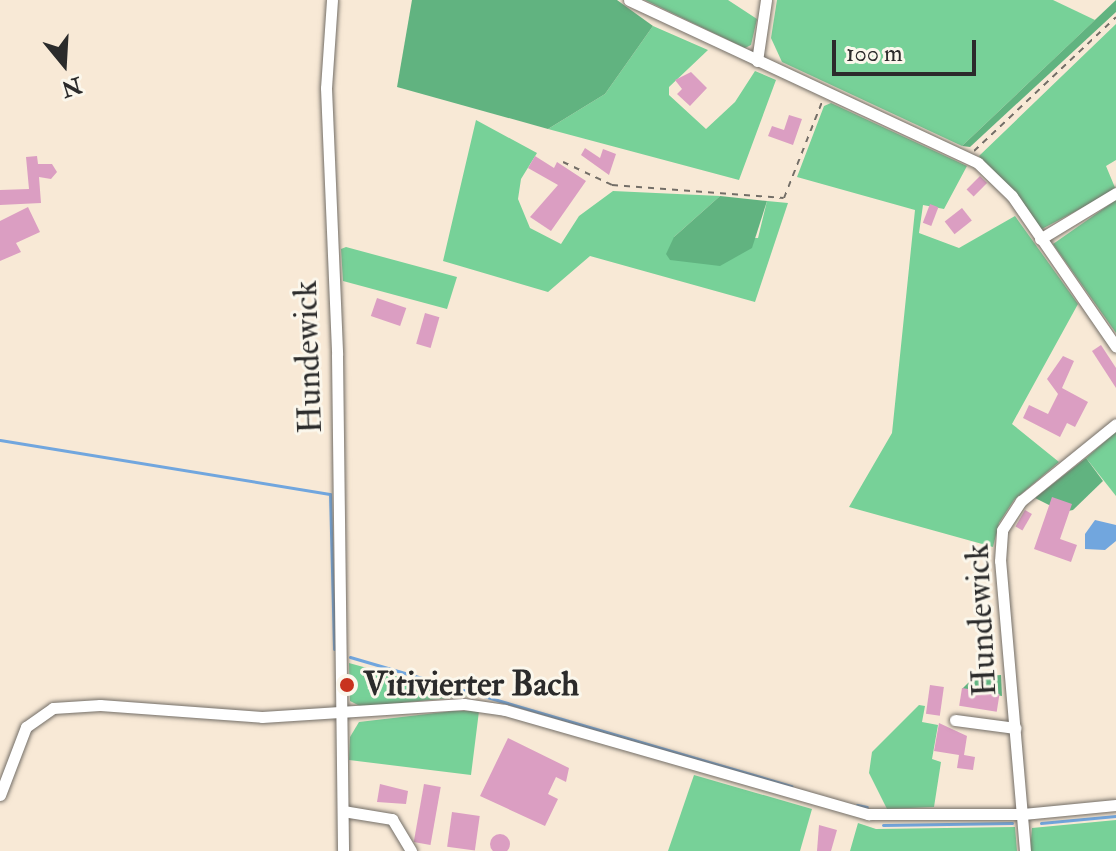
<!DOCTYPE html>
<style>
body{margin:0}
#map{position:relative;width:1116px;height:851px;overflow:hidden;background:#f8e9d6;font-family:"IM FELL Double Pica",serif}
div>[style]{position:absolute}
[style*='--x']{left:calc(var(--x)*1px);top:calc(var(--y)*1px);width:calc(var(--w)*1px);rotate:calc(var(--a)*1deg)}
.green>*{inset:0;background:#77d198}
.forest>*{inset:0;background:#61b380}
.water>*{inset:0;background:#71a6de}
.stream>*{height:3px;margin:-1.5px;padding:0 1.5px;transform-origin:1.5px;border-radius:1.5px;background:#71a6de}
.building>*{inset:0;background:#db9ec2;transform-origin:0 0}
.round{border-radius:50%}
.path>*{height:2px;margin-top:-1px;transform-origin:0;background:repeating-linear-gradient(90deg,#736e67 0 6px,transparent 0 12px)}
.roads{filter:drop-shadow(0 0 2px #736e67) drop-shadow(0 0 2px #736e67)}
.minor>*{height:11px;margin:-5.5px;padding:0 5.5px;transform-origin:5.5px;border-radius:5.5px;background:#fff}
.dots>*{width:22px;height:22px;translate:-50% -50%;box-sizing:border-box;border:4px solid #fbf7ec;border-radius:50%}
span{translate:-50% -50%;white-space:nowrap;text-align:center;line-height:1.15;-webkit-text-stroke:6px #fbf7ec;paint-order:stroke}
.street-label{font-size:34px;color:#2b2b2b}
.poi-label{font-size:34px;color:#2b2b2b;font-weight:700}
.left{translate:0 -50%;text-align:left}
.north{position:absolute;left:24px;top:24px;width:80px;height:80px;-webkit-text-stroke:6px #fbf7ec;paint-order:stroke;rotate:162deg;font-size:22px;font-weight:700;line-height:32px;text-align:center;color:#2b2b2b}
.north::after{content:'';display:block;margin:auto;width:28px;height:36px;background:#2b2b2b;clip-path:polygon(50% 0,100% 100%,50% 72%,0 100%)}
.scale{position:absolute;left:832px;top:40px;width:144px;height:36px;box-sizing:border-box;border:4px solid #2b2b2b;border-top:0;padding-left:10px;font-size:24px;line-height:28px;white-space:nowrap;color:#2b2b2b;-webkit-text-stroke:6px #fbf7ec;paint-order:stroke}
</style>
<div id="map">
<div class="green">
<div style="clip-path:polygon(645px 0,728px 0,757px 19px,751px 45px,745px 48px)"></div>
<div style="clip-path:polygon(777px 0,1053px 0,1095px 20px,962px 146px,782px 62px,771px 38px)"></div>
<div style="clip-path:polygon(1116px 24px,1116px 160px,1106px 166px,1116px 190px,1040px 230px,979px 156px)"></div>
<div style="clip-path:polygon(653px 26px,708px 50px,669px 87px,669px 95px,706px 129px,735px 102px,755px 71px,776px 80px,739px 180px,548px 129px,605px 94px)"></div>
<div style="clip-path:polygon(831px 103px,967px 166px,944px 209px,923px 205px,919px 233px,959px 248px,1015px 216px,1078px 304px,1012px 424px,1059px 462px,1014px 500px,999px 523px,993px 547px,849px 507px,892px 433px,915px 210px,797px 177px,824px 106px)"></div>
<div style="clip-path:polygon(476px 120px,537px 153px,521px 179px,518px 199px,530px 228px,561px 244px,579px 216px,613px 191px,720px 196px,674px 237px,758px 238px,767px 201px,788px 203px,755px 302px,590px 256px,548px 292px,443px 261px)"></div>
<div style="clip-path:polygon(1116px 200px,1116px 333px,1053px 244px)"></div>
<div style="clip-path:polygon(346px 247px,457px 277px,447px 309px,343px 281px,341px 249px)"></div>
<div style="clip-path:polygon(1116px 432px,1116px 496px,1086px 458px)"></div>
<div style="clip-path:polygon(349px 663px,468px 696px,362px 707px,350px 701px)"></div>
<div style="clip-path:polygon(919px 705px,925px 706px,922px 722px,938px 725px,932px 759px,941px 762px,934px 807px,887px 809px,869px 773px,872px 752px)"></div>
<div style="clip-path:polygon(453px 711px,479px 711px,471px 775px,349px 760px,350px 737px,359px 722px)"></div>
<div style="clip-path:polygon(694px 775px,812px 809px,800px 851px,668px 851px)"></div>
<div style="clip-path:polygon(1116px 820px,1116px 851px,1030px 851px,1032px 828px)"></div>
<div style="clip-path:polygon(858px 823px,876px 829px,1015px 827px,1017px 851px,850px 851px)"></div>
</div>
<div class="forest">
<div style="clip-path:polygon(412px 0,617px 0,653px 26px,605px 94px,548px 129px,397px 87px)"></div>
<div style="clip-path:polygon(1116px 0,1116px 12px,970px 147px,962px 146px)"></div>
<div style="clip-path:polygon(720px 196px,767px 201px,752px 248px,720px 266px,670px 260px,666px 254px,674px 237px)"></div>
<div style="clip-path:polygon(1086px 458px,1103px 481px,1073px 510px,1063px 512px,1035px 498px)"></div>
<div style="clip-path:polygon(1001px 675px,1002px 696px,962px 689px,974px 677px)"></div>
</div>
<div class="water">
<div style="clip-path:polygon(1095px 520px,1116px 525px,1116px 541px,1105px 550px,1085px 549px,1085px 534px)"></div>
</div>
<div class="stream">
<div style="--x:0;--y:440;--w:334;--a:9.3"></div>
<div style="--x:330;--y:494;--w:155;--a:88.5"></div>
<div style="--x:350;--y:657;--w:460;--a:16.3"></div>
<div style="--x:857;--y:805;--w:10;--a:11"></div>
<div style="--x:1041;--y:823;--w:75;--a:-5.3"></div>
<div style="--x:883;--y:825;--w:129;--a:-0.9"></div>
</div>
<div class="building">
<div style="clip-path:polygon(691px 72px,707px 88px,690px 106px,677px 94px,682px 89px,675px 80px)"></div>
<div style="clip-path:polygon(789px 115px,802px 119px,793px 145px,768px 136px,772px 126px,784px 130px)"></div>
<div style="clip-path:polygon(585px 148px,600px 158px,603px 149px,616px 154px,609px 175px,581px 155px)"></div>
<div style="clip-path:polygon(37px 156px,38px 164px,52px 164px,57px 172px,51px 179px,39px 177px,41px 203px,0 205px,0 190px,29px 189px,26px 157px)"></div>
<div style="clip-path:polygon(535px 156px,554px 168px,557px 162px,586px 181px,551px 231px,530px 217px,558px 185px,528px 168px)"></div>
<div style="left:980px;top:176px;width:10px;height:19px;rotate:45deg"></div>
<div style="left:930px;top:204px;width:9px;height:20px;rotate:21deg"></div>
<div style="clip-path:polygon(28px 207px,40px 232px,16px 243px,21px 252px,0 261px,0 221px)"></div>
<div style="left:962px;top:208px;width:16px;height:22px;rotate:52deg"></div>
<div style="left:377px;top:298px;width:31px;height:19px;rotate:19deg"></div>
<div style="left:425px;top:313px;width:15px;height:32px;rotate:16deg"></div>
<div style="clip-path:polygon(1101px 345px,1116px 368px,1116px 388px,1092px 351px)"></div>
<div style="clip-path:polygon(1063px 356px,1074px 361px,1062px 388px,1088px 402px,1075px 427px,1067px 423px,1060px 437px,1023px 418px,1029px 405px,1048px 414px,1058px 394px,1047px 379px)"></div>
<div style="clip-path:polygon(1052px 497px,1072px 504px,1060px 539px,1077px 545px,1071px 562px,1034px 549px)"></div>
<div style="left:1025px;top:510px;width:8px;height:19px;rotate:30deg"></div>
<div style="left:930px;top:685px;width:14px;height:29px;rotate:8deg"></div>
<div style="left:962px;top:688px;width:38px;height:18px;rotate:9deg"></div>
<div style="clip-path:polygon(939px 723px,967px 736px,964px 755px,975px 757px,973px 770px,957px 768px,959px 755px,934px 751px)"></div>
<div style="clip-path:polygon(508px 738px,569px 768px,566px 782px,556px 777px,548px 794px,558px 799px,545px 826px,480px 796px)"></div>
<div style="clip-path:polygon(380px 784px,408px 791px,406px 804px,377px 802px)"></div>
<div style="left:424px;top:784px;width:17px;height:59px;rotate:10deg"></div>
<div style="left:452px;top:812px;width:28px;height:35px;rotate:8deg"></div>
<div style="clip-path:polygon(819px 825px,837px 830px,831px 851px,817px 851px)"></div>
<div class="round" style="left:490px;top:834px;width:20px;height:20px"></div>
</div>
<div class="path">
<div style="--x:974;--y:151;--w:195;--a:-43.3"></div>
<div style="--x:563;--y:162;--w:54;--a:25.1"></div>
<div style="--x:612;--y:185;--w:172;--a:4.3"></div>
<div style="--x:784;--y:198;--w:103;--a:-68.4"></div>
</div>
<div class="roads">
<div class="minor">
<div style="--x:332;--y:0;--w:88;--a:93.9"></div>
<div style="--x:326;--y:88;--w:267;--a:87.6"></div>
<div style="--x:337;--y:355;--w:496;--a:89.3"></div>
<div style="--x:629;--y:0;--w:385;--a:25"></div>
<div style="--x:978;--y:163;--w:47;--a:44.1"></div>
<div style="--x:1012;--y:196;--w:183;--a:55.4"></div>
<div style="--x:757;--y:61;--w:62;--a:-81.6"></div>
<div style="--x:1040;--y:239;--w:89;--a:-31.2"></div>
<div style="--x:955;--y:720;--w:61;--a:7.6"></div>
<div style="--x:0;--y:795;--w:73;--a:-69.1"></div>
<div style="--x:26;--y:727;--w:33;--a:-35"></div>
<div style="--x:53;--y:708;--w:47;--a:-3.7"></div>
<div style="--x:100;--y:705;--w:162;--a:4.2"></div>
<div style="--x:262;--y:717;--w:202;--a:-3.7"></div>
<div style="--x:464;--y:704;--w:41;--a:8.3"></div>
<div style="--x:505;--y:710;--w:378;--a:16"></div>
<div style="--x:868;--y:814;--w:155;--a:0"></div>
<div style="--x:1023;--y:814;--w:93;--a:-5.5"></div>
<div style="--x:343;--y:811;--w:50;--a:9.3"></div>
<div style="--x:392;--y:819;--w:37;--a:59"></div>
<div style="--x:1025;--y:851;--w:291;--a:-94.9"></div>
<div style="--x:1000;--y:561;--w:31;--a:-86"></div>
<div style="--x:1002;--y:530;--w:35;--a:-57"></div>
<div style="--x:1021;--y:501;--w:122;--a:-39"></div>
</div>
</div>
<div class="dots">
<div style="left:347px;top:685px;background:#c8321e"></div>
</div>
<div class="street-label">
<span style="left:308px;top:357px;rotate:-92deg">Hundewick</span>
<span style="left:981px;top:620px;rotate:-93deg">Hundewick</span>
</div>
<div class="poi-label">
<span class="left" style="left:363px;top:685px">Vitivierter Bach</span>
</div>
<div class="north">N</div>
<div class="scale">100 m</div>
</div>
